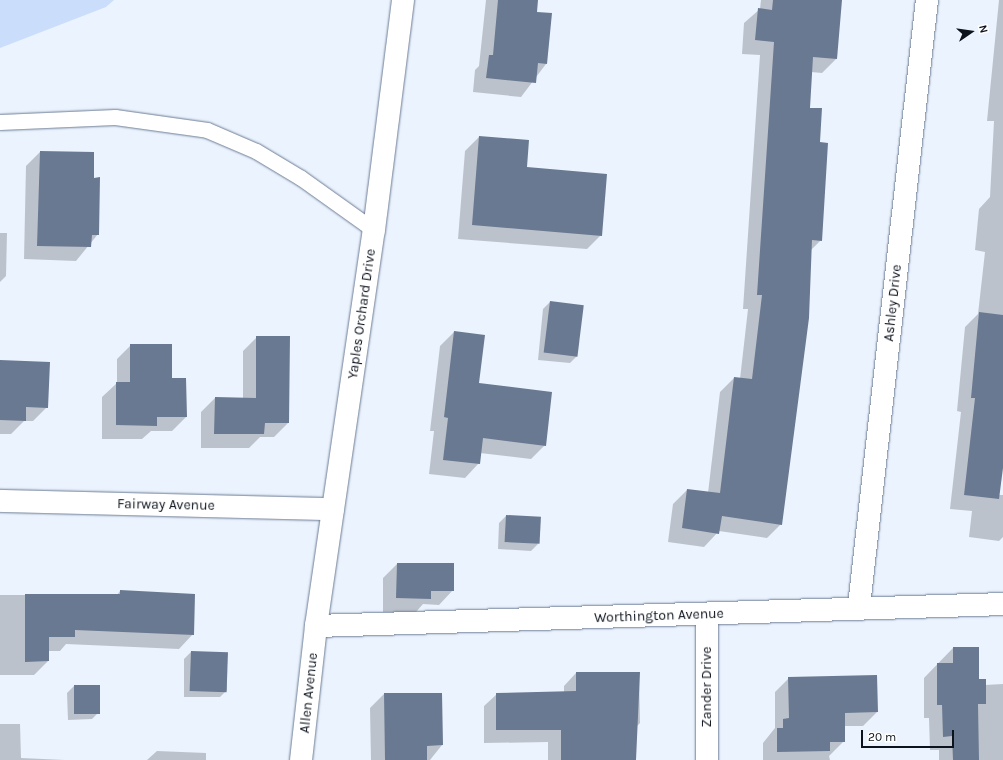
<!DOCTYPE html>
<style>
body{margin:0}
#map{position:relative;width:1003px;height:760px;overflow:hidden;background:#ebf3fe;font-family:Karla,sans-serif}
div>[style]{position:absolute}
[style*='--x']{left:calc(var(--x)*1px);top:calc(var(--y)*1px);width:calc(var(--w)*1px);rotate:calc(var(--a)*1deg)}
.green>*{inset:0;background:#cadefb}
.shadow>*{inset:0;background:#0003}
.building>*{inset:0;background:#697991;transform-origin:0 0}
.roads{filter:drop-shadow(0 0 1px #6c7c94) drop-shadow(0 0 1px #6c7c94)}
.lane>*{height:15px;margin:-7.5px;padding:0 7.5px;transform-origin:7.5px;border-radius:7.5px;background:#fff}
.street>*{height:22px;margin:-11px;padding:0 11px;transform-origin:11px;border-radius:11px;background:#fff}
span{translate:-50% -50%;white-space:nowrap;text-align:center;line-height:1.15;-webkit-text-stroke:3px #fff;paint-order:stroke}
.street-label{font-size:14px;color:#0d131c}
.north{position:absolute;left:951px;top:12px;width:40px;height:40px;-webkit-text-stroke:3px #fff;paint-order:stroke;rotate:77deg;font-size:11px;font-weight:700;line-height:16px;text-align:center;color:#0d131c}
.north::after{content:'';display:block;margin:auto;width:14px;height:18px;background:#0d131c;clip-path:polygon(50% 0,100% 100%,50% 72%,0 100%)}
.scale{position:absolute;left:861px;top:730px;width:93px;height:18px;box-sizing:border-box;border:2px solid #0d131c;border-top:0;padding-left:5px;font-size:12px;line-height:14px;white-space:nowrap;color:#0d131c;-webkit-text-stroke:3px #fff;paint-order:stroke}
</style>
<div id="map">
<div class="green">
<div style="clip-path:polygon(0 0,114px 0,106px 7px,0 48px)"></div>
</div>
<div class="shadow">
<div style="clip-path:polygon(486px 0,537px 0,536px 13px,546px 64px,521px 97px,473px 92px,475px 70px,479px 66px)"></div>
<div style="clip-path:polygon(761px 0,841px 0,836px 59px,822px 73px,811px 72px,809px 109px,821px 240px,811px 250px,781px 524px,767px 538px,719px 531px,704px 547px,668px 542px,673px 504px,687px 490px,708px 493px,720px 392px,734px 378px,740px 379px,748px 309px,743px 309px,760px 55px,742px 54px,744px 23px,760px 9px)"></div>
<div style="clip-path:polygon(999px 0,1003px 0,1003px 460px,999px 495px,1003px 495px,1003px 537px,999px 541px,969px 537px,972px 511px,950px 509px,961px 412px,957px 411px,965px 327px,978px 314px,985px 252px,975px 250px,979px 209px,990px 197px,994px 121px,987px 121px)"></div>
<div style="clip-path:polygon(479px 137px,525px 168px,601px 235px,587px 249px,458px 239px,465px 151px)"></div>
<div style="clip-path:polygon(40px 152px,93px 179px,98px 234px,76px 261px,24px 259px,26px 166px)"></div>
<div style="clip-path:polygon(0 233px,7px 233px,6px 276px,0 282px)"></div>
<div style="clip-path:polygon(550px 302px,577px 356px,570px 363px,538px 360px,543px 309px)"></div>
<div style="clip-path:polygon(454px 332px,478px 384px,545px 445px,531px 459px,480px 453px,479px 463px,465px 478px,429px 474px,434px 431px,430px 431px,440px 346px)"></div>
<div style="clip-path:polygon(257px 337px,288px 423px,274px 437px,260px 437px,249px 448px,201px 448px,201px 412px,215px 398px,243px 399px,243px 351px)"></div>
<div style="clip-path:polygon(131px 345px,171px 379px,186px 417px,172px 431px,151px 431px,142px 439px,102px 439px,102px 397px,117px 383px,117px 359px)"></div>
<div style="clip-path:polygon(0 361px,47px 407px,33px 421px,24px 421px,11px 434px,0 434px)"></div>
<div style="clip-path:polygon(506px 516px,538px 544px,531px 551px,498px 549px,499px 523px)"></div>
<div style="clip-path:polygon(397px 564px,453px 590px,439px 605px,423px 604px,416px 612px,383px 612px,383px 578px)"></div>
<div style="clip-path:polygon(120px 591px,193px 634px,179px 649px,66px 644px,60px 651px,48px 651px,48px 661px,34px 675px,0 675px,0 595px,117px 595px)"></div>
<div style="clip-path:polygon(953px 648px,978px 680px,985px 685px,1003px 684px,1003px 760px,939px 760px,939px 750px,930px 750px,929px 718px,924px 718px,924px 678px)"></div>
<div style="clip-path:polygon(191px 652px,227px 653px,227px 690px,220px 697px,184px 697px,184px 659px)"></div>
<div style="clip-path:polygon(576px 673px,639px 673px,640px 723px,635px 728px,635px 760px,548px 760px,548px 742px,484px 743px,484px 706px,497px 694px,564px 693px,564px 686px)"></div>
<div style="clip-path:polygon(789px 678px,877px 712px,863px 726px,844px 726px,844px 741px,829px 756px,830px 760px,763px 760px,763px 743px,775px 728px,775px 692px)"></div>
<div style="clip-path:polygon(74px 686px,99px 712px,92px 719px,68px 720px,67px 693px)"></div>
<div style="clip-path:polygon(384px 694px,442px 745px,430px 760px,371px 760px,370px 708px)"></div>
<div style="clip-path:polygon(0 724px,20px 724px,21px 758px,65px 760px,0 760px)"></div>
<div style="clip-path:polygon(157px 751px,206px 753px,206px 760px,147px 760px)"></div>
</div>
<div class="building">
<div style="clip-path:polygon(498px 0,538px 0,537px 12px,552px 13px,547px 64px,538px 63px,536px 83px,486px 78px,489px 55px,493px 55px)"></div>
<div style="clip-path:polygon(773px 0,842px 0,837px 59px,813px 57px,810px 108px,822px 108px,820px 142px,828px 143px,822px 241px,812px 240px,809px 318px,782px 525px,722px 516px,719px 534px,682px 528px,687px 489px,720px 493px,734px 377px,752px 379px,762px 295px,757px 295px,774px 42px,755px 40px,758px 8px,772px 10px)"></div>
<div style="clip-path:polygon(479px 136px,529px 140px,527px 167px,607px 174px,602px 236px,472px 225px)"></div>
<div style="clip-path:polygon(40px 151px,94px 152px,94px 178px,100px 177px,99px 235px,92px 235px,91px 247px,37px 246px)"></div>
<div style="left:550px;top:301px;width:34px;height:52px;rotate:7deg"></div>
<div style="clip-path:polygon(979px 312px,1003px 315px,1003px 468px,999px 499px,964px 495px,975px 398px,971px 398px)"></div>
<div style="clip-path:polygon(454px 331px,485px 335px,479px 383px,552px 392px,546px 446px,483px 438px,480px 464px,443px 460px,448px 418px,444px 417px)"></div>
<div style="clip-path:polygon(256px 336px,290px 336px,289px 423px,265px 423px,264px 434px,214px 434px,215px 397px,256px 398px)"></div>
<div style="clip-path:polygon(130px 344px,172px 344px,172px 378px,186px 378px,187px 417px,157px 417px,157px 426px,116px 425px,116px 382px,130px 382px)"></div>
<div style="clip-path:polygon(0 360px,50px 362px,48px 408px,26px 407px,26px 421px,0 420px)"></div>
<div style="left:506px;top:515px;width:35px;height:27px;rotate:3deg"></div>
<div style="clip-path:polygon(397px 563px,454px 563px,454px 591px,431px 591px,431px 599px,396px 598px)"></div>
<div style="clip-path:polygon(120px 590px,195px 594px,194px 635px,75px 630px,75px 637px,49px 637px,49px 661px,25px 662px,25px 594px,120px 594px)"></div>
<div style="clip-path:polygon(953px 647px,979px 647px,979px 679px,986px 679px,986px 704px,978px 704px,979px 760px,953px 760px,952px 736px,943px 737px,942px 705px,937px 705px,937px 663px,953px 663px)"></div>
<div style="left:191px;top:651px;width:37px;height:40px;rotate:2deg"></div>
<div style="clip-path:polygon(576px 672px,640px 672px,636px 760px,561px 760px,561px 730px,496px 730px,496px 693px,576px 691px)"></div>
<div style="clip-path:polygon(877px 675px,878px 712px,845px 713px,845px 742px,830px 742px,830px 751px,777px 752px,777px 728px,783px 728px,783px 719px,789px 718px,788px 677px)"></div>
<div style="left:74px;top:685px;width:26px;height:29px"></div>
<div style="clip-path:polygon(384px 693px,442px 693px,443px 745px,427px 746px,427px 760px,385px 760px)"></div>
</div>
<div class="roads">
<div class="lane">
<div style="--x:0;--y:122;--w:115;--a:-2.5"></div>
<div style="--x:115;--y:117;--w:93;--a:8"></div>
<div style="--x:207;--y:130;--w:53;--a:23.2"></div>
<div style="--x:256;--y:151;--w:52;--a:31"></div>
<div style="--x:301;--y:178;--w:90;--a:35.5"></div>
</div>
<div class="street">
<div style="--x:0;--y:501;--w:333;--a:1.4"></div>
<div style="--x:859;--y:606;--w:610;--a:-83.6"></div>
<div style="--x:707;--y:614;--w:146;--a:90"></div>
<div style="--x:316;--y:626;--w:687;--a:-1.83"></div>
<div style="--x:301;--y:760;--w:135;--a:-83.6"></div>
<div style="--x:316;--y:626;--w:400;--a:-81.7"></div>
<div style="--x:374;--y:230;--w:232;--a:-82.8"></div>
</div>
</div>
<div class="street-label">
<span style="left:893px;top:303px;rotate:-84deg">Ashley Drive</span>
<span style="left:362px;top:314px;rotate:-82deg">Yaples Orchard Drive</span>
<span style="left:166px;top:505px;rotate:1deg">Fairway Avenue</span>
<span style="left:659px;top:616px;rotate:-2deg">Worthington Avenue</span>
<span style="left:707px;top:687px;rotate:-90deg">Zander Drive</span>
<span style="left:309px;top:693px;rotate:-84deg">Allen Avenue</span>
</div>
<div class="north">N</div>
<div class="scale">20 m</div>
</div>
